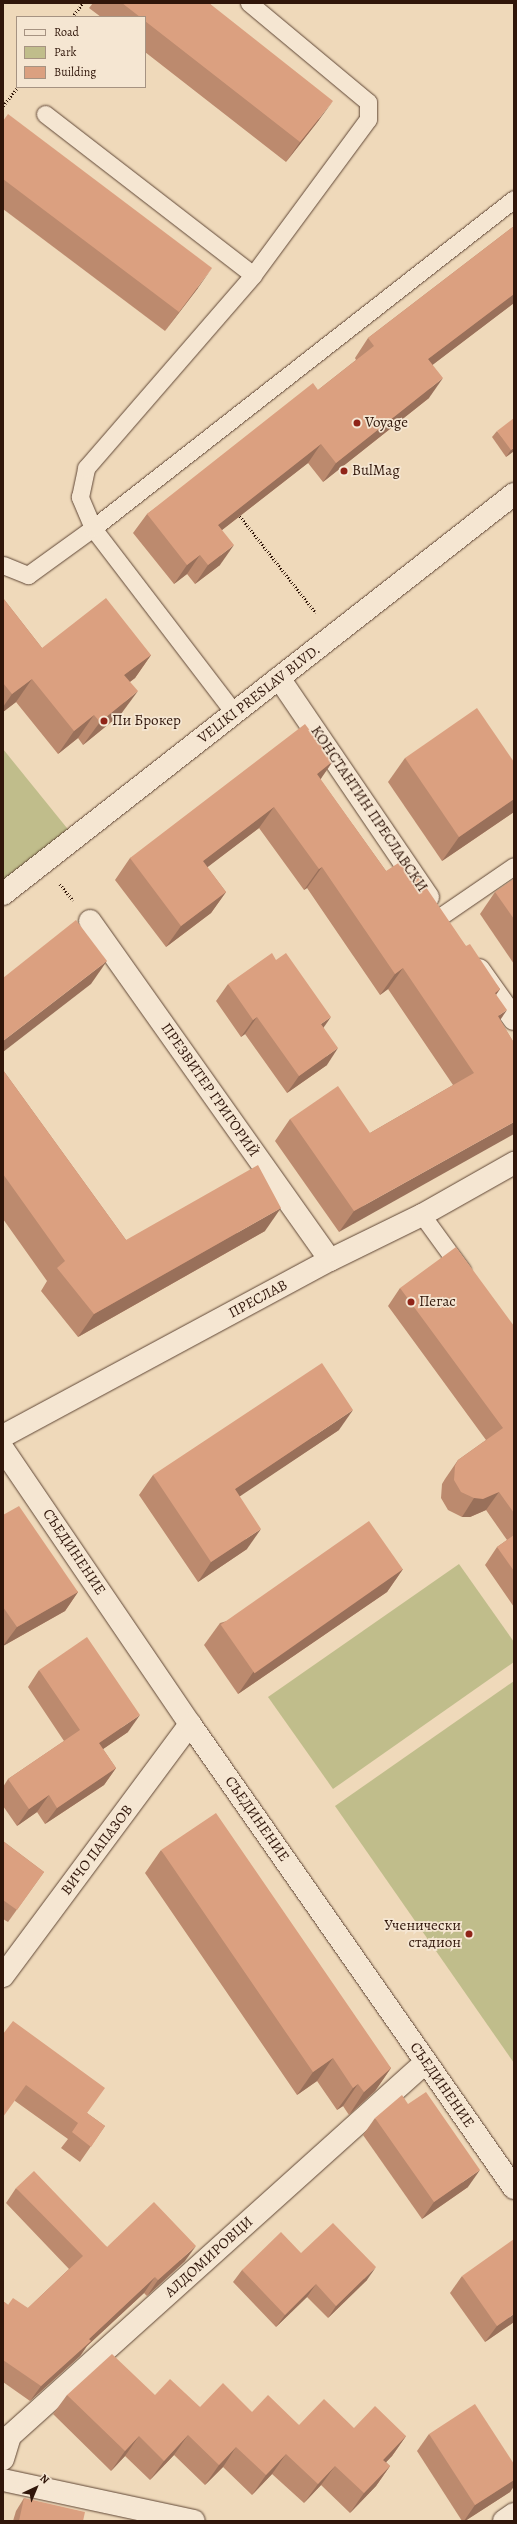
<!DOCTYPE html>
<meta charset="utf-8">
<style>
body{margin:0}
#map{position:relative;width:517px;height:2524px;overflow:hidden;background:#efd9ba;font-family:Alegreya,serif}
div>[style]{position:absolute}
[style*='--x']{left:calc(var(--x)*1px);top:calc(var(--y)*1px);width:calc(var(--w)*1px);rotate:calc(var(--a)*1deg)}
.green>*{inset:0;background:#c0bd8b}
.path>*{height:2.5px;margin-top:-1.25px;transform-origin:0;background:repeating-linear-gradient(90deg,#30160a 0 1px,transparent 0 3px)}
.roads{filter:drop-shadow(0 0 1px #604736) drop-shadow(0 0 1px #604736)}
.lane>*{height:17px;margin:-8.5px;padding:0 8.5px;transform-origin:8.5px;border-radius:8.5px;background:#f5e6d2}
.street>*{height:22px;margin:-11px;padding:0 11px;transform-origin:11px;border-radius:11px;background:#f5e6d2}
.secondary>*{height:22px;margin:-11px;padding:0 11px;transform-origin:11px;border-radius:11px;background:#f5e6d2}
.wall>*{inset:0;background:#bc8a6e}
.shaded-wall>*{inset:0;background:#99705a}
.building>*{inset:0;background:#dba080;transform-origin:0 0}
.dots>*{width:11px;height:11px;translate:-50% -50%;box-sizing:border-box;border:2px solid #f5e6d2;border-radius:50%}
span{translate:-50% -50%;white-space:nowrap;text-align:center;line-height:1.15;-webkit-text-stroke:3.5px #f5e6d2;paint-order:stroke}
.poi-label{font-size:15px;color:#30160a}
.left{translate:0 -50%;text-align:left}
.right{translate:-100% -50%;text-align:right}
.street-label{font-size:15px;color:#30160a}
.frame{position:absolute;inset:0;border:4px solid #30160a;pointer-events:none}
.legend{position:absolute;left:16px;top:16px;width:130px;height:72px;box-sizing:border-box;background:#f5e6d2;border:1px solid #a69382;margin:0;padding:5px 7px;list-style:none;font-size:12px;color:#30160a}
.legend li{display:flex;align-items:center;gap:8px;height:20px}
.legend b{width:20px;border:1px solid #a69382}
.north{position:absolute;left:16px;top:2468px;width:40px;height:40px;-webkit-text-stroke:3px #f5e6d2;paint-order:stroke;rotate:44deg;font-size:11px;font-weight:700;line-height:16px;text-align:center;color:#30160a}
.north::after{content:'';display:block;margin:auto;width:14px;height:18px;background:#30160a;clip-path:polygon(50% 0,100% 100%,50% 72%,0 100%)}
</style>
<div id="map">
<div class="green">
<div style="clip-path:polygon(3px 749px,75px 838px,3px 894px)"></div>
<div style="clip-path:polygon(459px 1564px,514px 1642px,514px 1662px,333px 1789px,268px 1697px)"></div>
<div style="clip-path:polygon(514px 1681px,514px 2063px,335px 1806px)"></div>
</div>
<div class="path">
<div style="--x:72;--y:17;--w:18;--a:-52"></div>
<div style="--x:3;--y:106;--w:24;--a:-52"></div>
<div style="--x:240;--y:516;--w:123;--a:51.9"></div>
<div style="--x:60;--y:884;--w:21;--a:51"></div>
</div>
<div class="roads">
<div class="lane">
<div style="--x:45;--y:114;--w:263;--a:37.7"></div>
<div style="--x:3;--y:565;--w:27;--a:22"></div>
<div style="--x:28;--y:575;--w:80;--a:-35.9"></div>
<div style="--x:93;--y:528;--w:34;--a:-113"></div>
<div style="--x:80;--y:497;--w:30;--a:-78"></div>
<div style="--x:86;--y:468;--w:255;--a:-49.1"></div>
<div style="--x:253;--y:275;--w:194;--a:-53.6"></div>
<div style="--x:368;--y:119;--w:17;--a:-90"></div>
<div style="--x:368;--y:102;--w:155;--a:-140.2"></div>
<div style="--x:235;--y:714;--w:234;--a:-127.4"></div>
<div style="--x:93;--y:528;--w:534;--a:-38.01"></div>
<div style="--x:441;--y:916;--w:88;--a:-34.4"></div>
<div style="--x:422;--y:1215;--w:68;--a:54"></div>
</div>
<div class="street">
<div style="--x:279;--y:678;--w:265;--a:55.8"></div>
<div style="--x:90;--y:921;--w:415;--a:54.7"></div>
<div style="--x:479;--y:970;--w:60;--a:54.5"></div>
<div style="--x:3;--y:1436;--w:371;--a:-28.3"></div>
<div style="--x:330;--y:1260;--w:102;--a:-26.1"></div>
<div style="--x:422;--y:1215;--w:106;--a:-29.5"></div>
<div style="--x:3;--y:1976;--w:314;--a:-53.4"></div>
<div style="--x:3;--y:2459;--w:24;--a:-73"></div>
<div style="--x:10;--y:2436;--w:559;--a:-41.96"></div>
<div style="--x:3;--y:2480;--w:195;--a:12.1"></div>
<div style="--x:504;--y:2521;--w:12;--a:-35"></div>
</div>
<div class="secondary">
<div style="--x:3;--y:894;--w:649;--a:-38.05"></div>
<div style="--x:3;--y:1449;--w:333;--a:55.8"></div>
<div style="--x:190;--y:1724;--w:566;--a:55.07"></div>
</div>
</div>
<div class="wall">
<div style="clip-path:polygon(93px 3px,209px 3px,319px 120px,286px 162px,145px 52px,145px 17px,101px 17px,89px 8px)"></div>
<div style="clip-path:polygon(3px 121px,198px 288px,165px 331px,3px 209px)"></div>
<div style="clip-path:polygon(514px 226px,514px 303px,432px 365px,429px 398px,323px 482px,308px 463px,222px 530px,220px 565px,195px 584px,187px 574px,174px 584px,133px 533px,147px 514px,318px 390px,356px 360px,355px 358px,368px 338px)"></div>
<div style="clip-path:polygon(497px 431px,514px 451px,506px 457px,492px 437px)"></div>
<div style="clip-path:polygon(3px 598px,42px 648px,151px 655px,135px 678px,130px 682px,121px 714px,83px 745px,78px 738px,58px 754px,16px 702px,3px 712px)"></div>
<div style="clip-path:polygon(405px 758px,514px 762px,514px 812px,442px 861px,388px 782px)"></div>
<div style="clip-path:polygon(333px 761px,320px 779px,386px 871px,409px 875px,500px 989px,496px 995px,500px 1020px,514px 1043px,339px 1232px,275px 1141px,290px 1119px,370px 1133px,453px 1085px,388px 989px,380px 995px,307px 888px,304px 890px,259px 828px,207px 867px,226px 892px,211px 913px,166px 947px,115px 880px,130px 858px)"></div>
<div style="clip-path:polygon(514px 879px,514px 964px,480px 914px,495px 892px)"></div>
<div style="clip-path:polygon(228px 984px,324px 1028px,327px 1065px,287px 1093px,245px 1034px,241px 1037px,216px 1001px)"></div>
<div style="clip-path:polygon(3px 1070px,126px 1240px,265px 1231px,78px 1337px,41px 1291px,47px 1281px,3px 1219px)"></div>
<div style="clip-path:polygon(400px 1288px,514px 1326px,514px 1607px,485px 1565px,497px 1547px,507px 1540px,486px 1510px,470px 1517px,462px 1517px,448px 1510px,441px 1498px,442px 1484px,445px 1479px,458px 1460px,486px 1440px,388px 1306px)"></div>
<div style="clip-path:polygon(339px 1430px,239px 1496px,247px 1549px,198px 1582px,139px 1495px,153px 1475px)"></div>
<div style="clip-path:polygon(3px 1515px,78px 1592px,65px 1611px,3px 1646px)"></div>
<div style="clip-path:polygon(403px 1569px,387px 1592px,238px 1694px,204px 1645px,220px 1623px)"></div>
<div style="clip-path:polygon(39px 1670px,128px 1732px,103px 1749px,116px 1768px,104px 1785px,45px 1824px,37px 1812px,17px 1826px,3px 1806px,3px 1787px,8px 1779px,64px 1741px,28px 1687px)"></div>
<div style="clip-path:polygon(3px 1841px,44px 1872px,8px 1922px,3px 1919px)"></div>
<div style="clip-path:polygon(161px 1850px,391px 2068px,375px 2091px,349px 2115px,343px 2106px,337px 2110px,317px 2081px,297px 2095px,145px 1873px)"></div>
<div style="clip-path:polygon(3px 2034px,87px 2113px,105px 2126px,80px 2162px,61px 2148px,68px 2139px,15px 2101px)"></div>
<div style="clip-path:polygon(375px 2118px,468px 2187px,422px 2219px,363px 2135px)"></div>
<div style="clip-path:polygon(16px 2188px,107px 2247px,185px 2261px,147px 2296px,144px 2293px,87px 2346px,80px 2356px,30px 2401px,3px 2382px,3px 2301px,8px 2305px,28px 2308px,69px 2269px,6px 2203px)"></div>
<div style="clip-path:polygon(301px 2253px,367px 2280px,328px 2318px,307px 2297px,276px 2327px,233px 2282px,242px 2270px)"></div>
<div style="clip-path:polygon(462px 2276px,514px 2322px,485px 2342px,450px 2293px)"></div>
<div style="clip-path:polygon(67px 2395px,155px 2395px,200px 2407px,252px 2412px,299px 2425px,354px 2428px,406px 2436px,392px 2456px,386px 2462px,390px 2466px,376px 2486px,350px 2513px,321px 2485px,304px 2503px,272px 2474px,252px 2495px,223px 2467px,205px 2485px,174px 2455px,150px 2480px,125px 2456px,111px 2471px,53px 2414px)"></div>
<div style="clip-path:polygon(429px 2434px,514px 2464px,514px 2486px,510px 2492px,465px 2521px,462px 2521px,417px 2451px)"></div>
<div style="clip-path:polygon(24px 2498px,83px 2521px,13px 2521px,16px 2511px)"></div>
</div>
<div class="shaded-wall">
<div style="clip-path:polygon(333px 101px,319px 120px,286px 162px,300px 142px)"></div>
<div style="clip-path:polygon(212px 268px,198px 288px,165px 331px,179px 312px)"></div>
<div style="clip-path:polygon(514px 294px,514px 303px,414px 379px,428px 359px)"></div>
<div style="clip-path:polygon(443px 378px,429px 398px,323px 482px,336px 463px)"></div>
<div style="clip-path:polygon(321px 444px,308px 463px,204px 544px,218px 525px)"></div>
<div style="clip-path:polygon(514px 448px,514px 451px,506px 457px,511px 450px)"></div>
<div style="clip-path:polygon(234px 545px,220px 565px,195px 584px,208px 565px)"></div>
<div style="clip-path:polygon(200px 555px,187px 574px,174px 584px,187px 565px)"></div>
<div style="clip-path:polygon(151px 655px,135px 678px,108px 698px,124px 675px)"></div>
<div style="clip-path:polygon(32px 679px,16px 702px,3px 712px,3px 707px,12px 694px)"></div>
<div style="clip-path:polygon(138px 691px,121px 714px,83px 745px,100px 722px)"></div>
<div style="clip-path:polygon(94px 715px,78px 738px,58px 754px,74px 731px)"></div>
<div style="clip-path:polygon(333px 761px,318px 783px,317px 774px)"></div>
<div style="clip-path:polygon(514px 799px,514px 812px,442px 861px,459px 837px)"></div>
<div style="clip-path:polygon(274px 807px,259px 828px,188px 882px,203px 861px)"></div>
<div style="clip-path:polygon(322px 867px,307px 888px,304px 890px,319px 869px)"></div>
<div style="clip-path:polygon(226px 892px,211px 913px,166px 947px,181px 926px)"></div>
<div style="clip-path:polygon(107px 961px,91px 984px,3px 1052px,3px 1041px)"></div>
<div style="clip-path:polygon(403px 968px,388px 989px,380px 995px,395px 974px)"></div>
<div style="clip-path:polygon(500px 989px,485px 1010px,495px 993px)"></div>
<div style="clip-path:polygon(507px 1010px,492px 1032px,498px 1016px)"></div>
<div style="clip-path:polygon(257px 1017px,245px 1034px,241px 1037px,253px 1020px)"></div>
<div style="clip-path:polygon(331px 1017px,319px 1034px,321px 1024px)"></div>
<div style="clip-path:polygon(338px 1048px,327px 1065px,287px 1093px,299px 1076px)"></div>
<div style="clip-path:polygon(514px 1122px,514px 1134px,339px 1232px,354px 1211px)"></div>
<div style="clip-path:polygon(281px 1208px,265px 1231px,78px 1337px,94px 1314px)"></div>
<div style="clip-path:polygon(353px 1410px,339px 1430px,221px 1509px,235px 1489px)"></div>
<div style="clip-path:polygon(499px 1492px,486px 1510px,470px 1517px,462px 1517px,474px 1498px)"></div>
<div style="clip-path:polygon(261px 1529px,247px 1549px,198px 1582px,211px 1562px)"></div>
<div style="clip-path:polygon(403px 1569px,387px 1592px,238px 1694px,254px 1671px)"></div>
<div style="clip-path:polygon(78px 1592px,65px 1611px,3px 1646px,17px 1627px)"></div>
<div style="clip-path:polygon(140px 1715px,128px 1732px,87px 1760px,99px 1743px)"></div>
<div style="clip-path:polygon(116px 1768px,104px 1785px,45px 1824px,57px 1808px)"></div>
<div style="clip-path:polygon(49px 1795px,37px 1812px,17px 1826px,29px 1809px)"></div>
<div style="clip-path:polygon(333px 2058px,317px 2081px,297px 2095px,313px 2072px)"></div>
<div style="clip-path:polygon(391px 2068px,375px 2091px,349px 2115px,364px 2092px)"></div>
<div style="clip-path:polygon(358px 2084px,343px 2106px,337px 2110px,353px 2088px)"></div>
<div style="clip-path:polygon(480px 2170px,468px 2187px,422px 2219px,434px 2202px)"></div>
<div style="clip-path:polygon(196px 2246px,185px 2261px,147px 2296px,158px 2280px)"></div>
<div style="clip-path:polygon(376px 2267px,367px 2280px,328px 2318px,336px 2306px)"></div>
<div style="clip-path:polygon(155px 2277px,144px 2293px,87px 2346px,80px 2356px,30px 2401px,41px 2386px,89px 2339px)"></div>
<div style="clip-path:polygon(316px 2284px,307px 2297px,276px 2327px,285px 2315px)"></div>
<div style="clip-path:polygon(514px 2314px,514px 2322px,485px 2342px,497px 2326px)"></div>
<div style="clip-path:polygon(188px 2435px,174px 2455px,150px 2480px,164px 2461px)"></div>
<div style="clip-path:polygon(139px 2436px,125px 2456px,111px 2471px,125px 2451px)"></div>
<div style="clip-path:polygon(406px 2436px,392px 2456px,369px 2480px,383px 2460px)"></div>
<div style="clip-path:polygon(236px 2447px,223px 2467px,205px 2485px,219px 2465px)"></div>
<div style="clip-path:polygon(286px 2454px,272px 2474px,252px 2495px,266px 2475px)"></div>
<div style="clip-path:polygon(335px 2466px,321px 2485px,304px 2503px,318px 2484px)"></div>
<div style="clip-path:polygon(390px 2466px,376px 2486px,350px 2513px,364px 2493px)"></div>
<div style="clip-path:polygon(514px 2480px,514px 2486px,510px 2492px,465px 2521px,464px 2521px,475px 2505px)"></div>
</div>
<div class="building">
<div style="clip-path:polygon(122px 3px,209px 3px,333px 101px,300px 142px,145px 21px,145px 17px,140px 17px)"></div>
<div style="clip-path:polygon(8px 114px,212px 268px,179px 312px,3px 179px,3px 121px)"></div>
<div style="clip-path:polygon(514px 226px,514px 294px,428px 359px,443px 378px,336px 463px,321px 444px,218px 525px,234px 545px,208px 565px,200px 555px,187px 565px,147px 514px,313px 383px,318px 390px,374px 346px,368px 338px)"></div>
<div style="clip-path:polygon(514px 418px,514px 448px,511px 450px,497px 431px)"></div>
<div style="clip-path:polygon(3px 598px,42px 648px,106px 598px,151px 655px,124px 675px,138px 691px,100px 722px,94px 715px,74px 731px,32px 679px,12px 694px,3px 683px)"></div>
<div style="clip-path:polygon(477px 708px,514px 762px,514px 799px,459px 837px,405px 758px)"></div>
<div style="clip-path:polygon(305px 724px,333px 761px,317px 774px,386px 871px,400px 862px,409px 875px,415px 871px,466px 946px,470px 944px,500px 989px,495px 993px,507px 1010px,498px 1016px,514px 1043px,514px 1122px,354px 1211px,290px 1119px,338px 1086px,370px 1133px,474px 1073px,403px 968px,395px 974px,322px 867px,319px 869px,274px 807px,203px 861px,226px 892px,181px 926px,130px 858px)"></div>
<div style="clip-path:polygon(514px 879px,514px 919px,495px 892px)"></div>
<div style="clip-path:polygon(76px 920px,107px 961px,3px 1041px,3px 978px)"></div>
<div style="clip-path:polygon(272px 953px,276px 960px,286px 953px,331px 1017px,321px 1024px,338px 1048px,299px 1076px,257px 1017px,253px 1020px,228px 984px)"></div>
<div style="clip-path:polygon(3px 1070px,126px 1240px,258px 1165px,281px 1208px,94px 1314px,57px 1268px,65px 1261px,3px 1174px)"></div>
<div style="clip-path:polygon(456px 1247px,514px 1326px,514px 1513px,499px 1492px,483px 1499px,474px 1498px,461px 1492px,454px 1480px,455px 1466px,458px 1460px,503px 1428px,400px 1288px)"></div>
<div style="clip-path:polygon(322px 1363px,353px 1410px,235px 1489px,261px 1529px,211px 1562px,153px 1475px)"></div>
<div style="clip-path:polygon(19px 1506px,78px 1592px,17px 1627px,3px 1607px,3px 1515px)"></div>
<div style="left:369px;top:1521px;width:59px;height:181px;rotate:55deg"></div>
<div style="clip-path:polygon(514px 1535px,514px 1571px,497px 1547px)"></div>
<div style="clip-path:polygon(87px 1637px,140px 1715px,99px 1743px,116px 1768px,57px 1808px,49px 1795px,29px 1809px,8px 1779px,80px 1730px,39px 1670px)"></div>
<div style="clip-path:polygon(216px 1813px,391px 2068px,364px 2092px,358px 2084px,353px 2088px,333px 2058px,313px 2072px,161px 1850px)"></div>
<div style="clip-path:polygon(3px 1841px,44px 1872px,17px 1910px,3px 1900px)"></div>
<div style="clip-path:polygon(13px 2021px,105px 2088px,87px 2113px,105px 2126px,91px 2147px,72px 2132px,78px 2123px,26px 2085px,3px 2117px,3px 2034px)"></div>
<div style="clip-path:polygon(426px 2092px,480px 2170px,434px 2202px,375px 2118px,402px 2095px,408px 2104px)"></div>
<div style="clip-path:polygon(34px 2171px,107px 2247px,154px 2202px,196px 2246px,158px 2280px,155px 2277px,89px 2339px,91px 2341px,41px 2386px,3px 2360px,3px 2301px,8px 2305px,13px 2298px,28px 2308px,83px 2256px,16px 2188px)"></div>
<div style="clip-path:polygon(333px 2223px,376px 2267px,336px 2306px,316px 2284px,285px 2315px,242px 2270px,281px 2232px,301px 2253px)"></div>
<div style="clip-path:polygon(514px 2239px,514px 2314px,497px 2326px,462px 2276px)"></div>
<div style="clip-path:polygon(112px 2354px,155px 2395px,170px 2379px,200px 2407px,223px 2383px,252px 2412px,268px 2395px,299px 2425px,324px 2399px,354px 2428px,375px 2406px,406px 2436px,383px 2460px,390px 2466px,364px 2493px,335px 2466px,318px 2484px,286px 2454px,266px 2475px,236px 2447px,219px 2465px,188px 2435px,164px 2461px,139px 2436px,125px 2451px,67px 2395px)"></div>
<div style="clip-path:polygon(475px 2404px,514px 2464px,514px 2480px,475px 2505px,429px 2434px)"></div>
<div style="clip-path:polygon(24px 2498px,85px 2512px,83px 2521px,19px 2521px)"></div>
</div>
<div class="dots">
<div style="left:357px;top:423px;background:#8f2418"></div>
<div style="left:344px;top:471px;background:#8f2418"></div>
<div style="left:104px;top:721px;background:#8f2418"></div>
<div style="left:411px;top:1302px;background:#8f2418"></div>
<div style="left:469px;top:1934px;background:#8f2418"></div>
</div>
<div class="poi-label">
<span class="left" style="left:365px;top:423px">Voyage</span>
<span class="left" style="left:352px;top:471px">BulMag</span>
<span class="left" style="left:112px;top:721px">Пи Брокер</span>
<span class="left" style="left:419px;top:1302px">Пегас</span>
<span class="right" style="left:461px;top:1934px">Ученически<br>стадион</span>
</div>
<div class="street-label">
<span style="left:259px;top:694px;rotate:-38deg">VELIKI PRESLAV BLVD.</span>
<span style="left:369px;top:809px;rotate:56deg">КОНСТАНТИН ПРЕСЛАВСКИ</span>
<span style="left:210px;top:1090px;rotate:55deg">ПРЕЗВИТЕР ГРИГОРИЙ</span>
<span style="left:258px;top:1299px;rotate:-28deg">ПРЕСЛАВ</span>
<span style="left:74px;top:1552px;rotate:56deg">СЪЕДИНЕНИЕ</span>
<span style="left:257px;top:1819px;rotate:55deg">СЪЕДИНЕНИЕ</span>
<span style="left:97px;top:1850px;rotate:-53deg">ВИЧО ПАПАЗОВ</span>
<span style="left:442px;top:2085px;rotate:55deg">СЪЕДИНЕНИЕ</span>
<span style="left:209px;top:2257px;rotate:-42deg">АЛДОМИРОВЦИ</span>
</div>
<div class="frame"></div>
<ul class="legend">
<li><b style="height:5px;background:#f5e6d2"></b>Road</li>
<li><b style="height:11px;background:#c0bd8b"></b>Park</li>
<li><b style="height:11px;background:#dba080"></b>Building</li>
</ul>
<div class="north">N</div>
</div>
